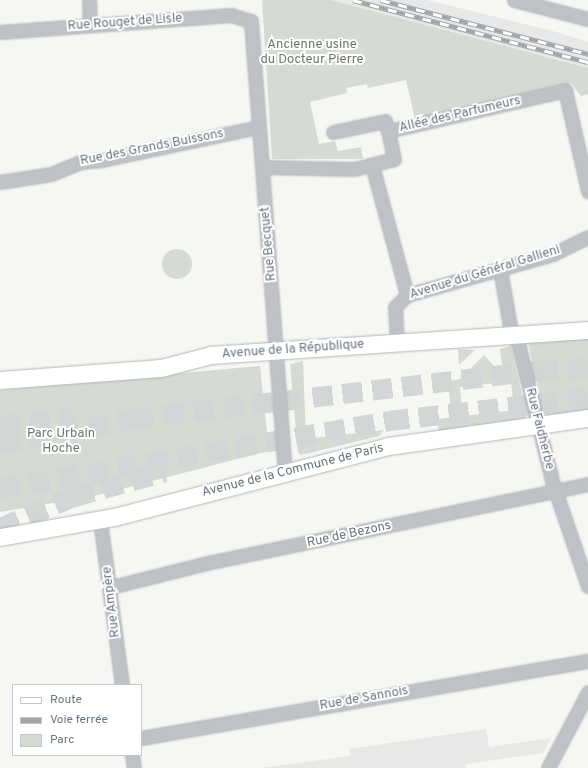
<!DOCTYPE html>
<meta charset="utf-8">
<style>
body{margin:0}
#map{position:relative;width:588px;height:768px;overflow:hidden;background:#f6f6f3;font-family:Overpass,sans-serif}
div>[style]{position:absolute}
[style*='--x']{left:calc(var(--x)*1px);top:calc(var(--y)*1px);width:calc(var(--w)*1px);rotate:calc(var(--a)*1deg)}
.built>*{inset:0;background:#e7e8e7}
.green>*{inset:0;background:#d5dad3}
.round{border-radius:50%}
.highway-tunnel>*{height:20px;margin-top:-10px;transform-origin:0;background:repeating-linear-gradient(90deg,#d2d6d6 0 20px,transparent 0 30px)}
.roads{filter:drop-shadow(0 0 1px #b2b5b9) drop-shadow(0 0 1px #b2b5b9)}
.minor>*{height:13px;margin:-6.5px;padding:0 6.5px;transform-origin:6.5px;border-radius:6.5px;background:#bec1c5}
.major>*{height:17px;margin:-8.5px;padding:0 8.5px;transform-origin:8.5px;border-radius:8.5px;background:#fff}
.rail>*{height:4.5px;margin-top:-2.25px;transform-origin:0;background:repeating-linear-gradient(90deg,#fff 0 9px,#a0a5aa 0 18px);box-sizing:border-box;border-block:1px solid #a0a5aa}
span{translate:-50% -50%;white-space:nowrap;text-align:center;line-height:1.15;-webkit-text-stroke:4px #fff;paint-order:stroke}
.street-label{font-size:13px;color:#687481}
.park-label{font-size:13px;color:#687966}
.legend{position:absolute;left:12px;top:684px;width:130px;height:72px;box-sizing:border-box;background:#fff;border:1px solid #c3c7cd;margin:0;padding:5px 7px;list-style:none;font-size:12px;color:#687481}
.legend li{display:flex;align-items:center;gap:8px;height:20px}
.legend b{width:20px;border:1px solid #c3c7cd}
</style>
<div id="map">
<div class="built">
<div style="clip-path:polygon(331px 0,427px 0,553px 31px,588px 42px,588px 68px)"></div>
<div style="clip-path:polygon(486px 729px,489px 747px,551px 738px,543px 753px,466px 764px,466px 768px,260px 768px,350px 756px,349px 749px)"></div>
</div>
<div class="green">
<div style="clip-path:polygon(262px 0,331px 0,588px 68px,588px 94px,581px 96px,571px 83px,415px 119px,406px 80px,368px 88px,367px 84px,346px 88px,347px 93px,310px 102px,319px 144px,335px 141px,338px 151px,361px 147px,363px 159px,272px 159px)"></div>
<div class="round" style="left:162px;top:249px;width:30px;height:30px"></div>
<div style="clip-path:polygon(588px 334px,588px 412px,545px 415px,528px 343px)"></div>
<div style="clip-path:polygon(511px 346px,527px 416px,522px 421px,439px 431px,437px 419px,514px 410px,511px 381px,504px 381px,500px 349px)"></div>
<div style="clip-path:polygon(458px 349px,475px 350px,459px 365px)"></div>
<div style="clip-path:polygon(484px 355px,494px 366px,496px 383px,460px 387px,462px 412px,451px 414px,449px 392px,438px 392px,438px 384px,460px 379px)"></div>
<div style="clip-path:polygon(303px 361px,306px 439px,384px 430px,379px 436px,301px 455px,298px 452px,290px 364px)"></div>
<div style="clip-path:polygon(260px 366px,269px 451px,94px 496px,0 512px,0 390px)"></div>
</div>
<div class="highway-tunnel">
<div style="--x:0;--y:425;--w:74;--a:-4.6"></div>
<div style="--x:0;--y:445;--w:136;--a:-11"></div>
<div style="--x:134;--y:419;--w:407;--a:-6.8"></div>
<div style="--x:538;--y:371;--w:50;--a:-3.4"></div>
<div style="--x:0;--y:489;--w:395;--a:-9.9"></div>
<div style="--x:389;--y:421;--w:200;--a:-6.6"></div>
<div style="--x:0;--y:528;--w:80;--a:-22.7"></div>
<div style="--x:74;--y:497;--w:94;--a:-15.4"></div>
</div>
<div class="roads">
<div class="minor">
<div style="--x:89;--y:0;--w:25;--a:88"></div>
<div style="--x:514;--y:0;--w:76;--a:14.4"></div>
<div style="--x:0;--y:32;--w:232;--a:-4.2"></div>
<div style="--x:231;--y:15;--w:21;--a:17"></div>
<div style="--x:251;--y:21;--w:451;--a:85.7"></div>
<div style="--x:333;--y:132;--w:53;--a:-11.9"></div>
<div style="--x:385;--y:121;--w:10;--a:73"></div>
<div style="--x:372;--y:165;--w:135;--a:74.9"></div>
<div style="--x:262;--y:167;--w:92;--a:1.2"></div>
<div style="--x:354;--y:169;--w:41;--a:-14"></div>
<div style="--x:394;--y:159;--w:29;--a:-102"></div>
<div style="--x:388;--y:131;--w:182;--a:-13"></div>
<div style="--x:565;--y:90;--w:104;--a:77.2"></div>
<div style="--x:0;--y:182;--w:52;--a:-8.9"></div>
<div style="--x:51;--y:174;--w:31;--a:-22"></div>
<div style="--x:80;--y:162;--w:22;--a:-5"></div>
<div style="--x:102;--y:160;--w:160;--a:-11.9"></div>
<div style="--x:500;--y:269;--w:58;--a:80"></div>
<div style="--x:510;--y:326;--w:19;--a:65"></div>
<div style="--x:518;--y:343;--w:145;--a:76.1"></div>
<div style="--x:553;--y:484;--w:108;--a:71.1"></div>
<div style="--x:397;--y:343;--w:36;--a:-93"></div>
<div style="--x:395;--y:307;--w:17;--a:-45"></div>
<div style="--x:407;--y:295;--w:152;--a:-15.7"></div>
<div style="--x:553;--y:254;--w:39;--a:-26"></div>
<div style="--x:100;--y:520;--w:166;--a:82.4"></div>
<div style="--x:111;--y:587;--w:99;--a:-14"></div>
<div style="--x:207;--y:563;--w:389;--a:-11.7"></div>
<div style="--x:141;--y:738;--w:454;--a:-9.8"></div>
<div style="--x:132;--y:755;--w:13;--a:81"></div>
<div style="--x:548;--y:768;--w:86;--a:-62.2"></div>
</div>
<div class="major">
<div style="--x:0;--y:380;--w:161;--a:-4.3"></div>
<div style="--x:161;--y:368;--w:52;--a:-14.6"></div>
<div style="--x:211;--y:355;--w:378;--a:-3.8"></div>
<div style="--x:0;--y:537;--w:116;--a:-10"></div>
<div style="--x:114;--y:517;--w:283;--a:-14.5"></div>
<div style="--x:388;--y:446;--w:202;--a:-8"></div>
</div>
</div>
<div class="rail">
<div style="--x:353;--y:0;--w:243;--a:14.8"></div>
<div style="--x:381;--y:0;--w:214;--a:14.6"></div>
</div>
<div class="street-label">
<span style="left:125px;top:23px;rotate:-4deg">Rue Rouget de Lisle</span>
<span style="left:460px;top:115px;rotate:-13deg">Allée des Parfumeurs</span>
<span style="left:152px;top:148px;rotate:-11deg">Rue des Grands Buissons</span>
<span style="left:269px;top:244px;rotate:-95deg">Rue Becquet</span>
<span style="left:485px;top:273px;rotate:-17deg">Avenue du Général Gallieni</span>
<span style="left:293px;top:350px;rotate:-4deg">Avenue de la République</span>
<span style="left:539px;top:429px;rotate:76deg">Rue Faidherbe</span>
<span style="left:293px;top:471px;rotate:-14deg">Avenue de la Commune de Paris</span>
<span style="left:349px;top:535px;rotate:-12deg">Rue de Bezons</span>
<span style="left:112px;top:602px;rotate:-97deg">Rue Ampère</span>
<span style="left:364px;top:699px;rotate:-10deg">Rue de Sannois</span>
</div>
<div class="park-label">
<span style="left:312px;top:53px">Ancienne usine<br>du Docteur Pierre</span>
<span style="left:61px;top:442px">Parc Urbain<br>Hoche</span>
</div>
<ul class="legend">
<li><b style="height:5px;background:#fff"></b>Route</li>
<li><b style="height:5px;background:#a0a5aa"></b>Voie ferrée</li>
<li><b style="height:11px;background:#d5dad3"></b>Parc</li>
</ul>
</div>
